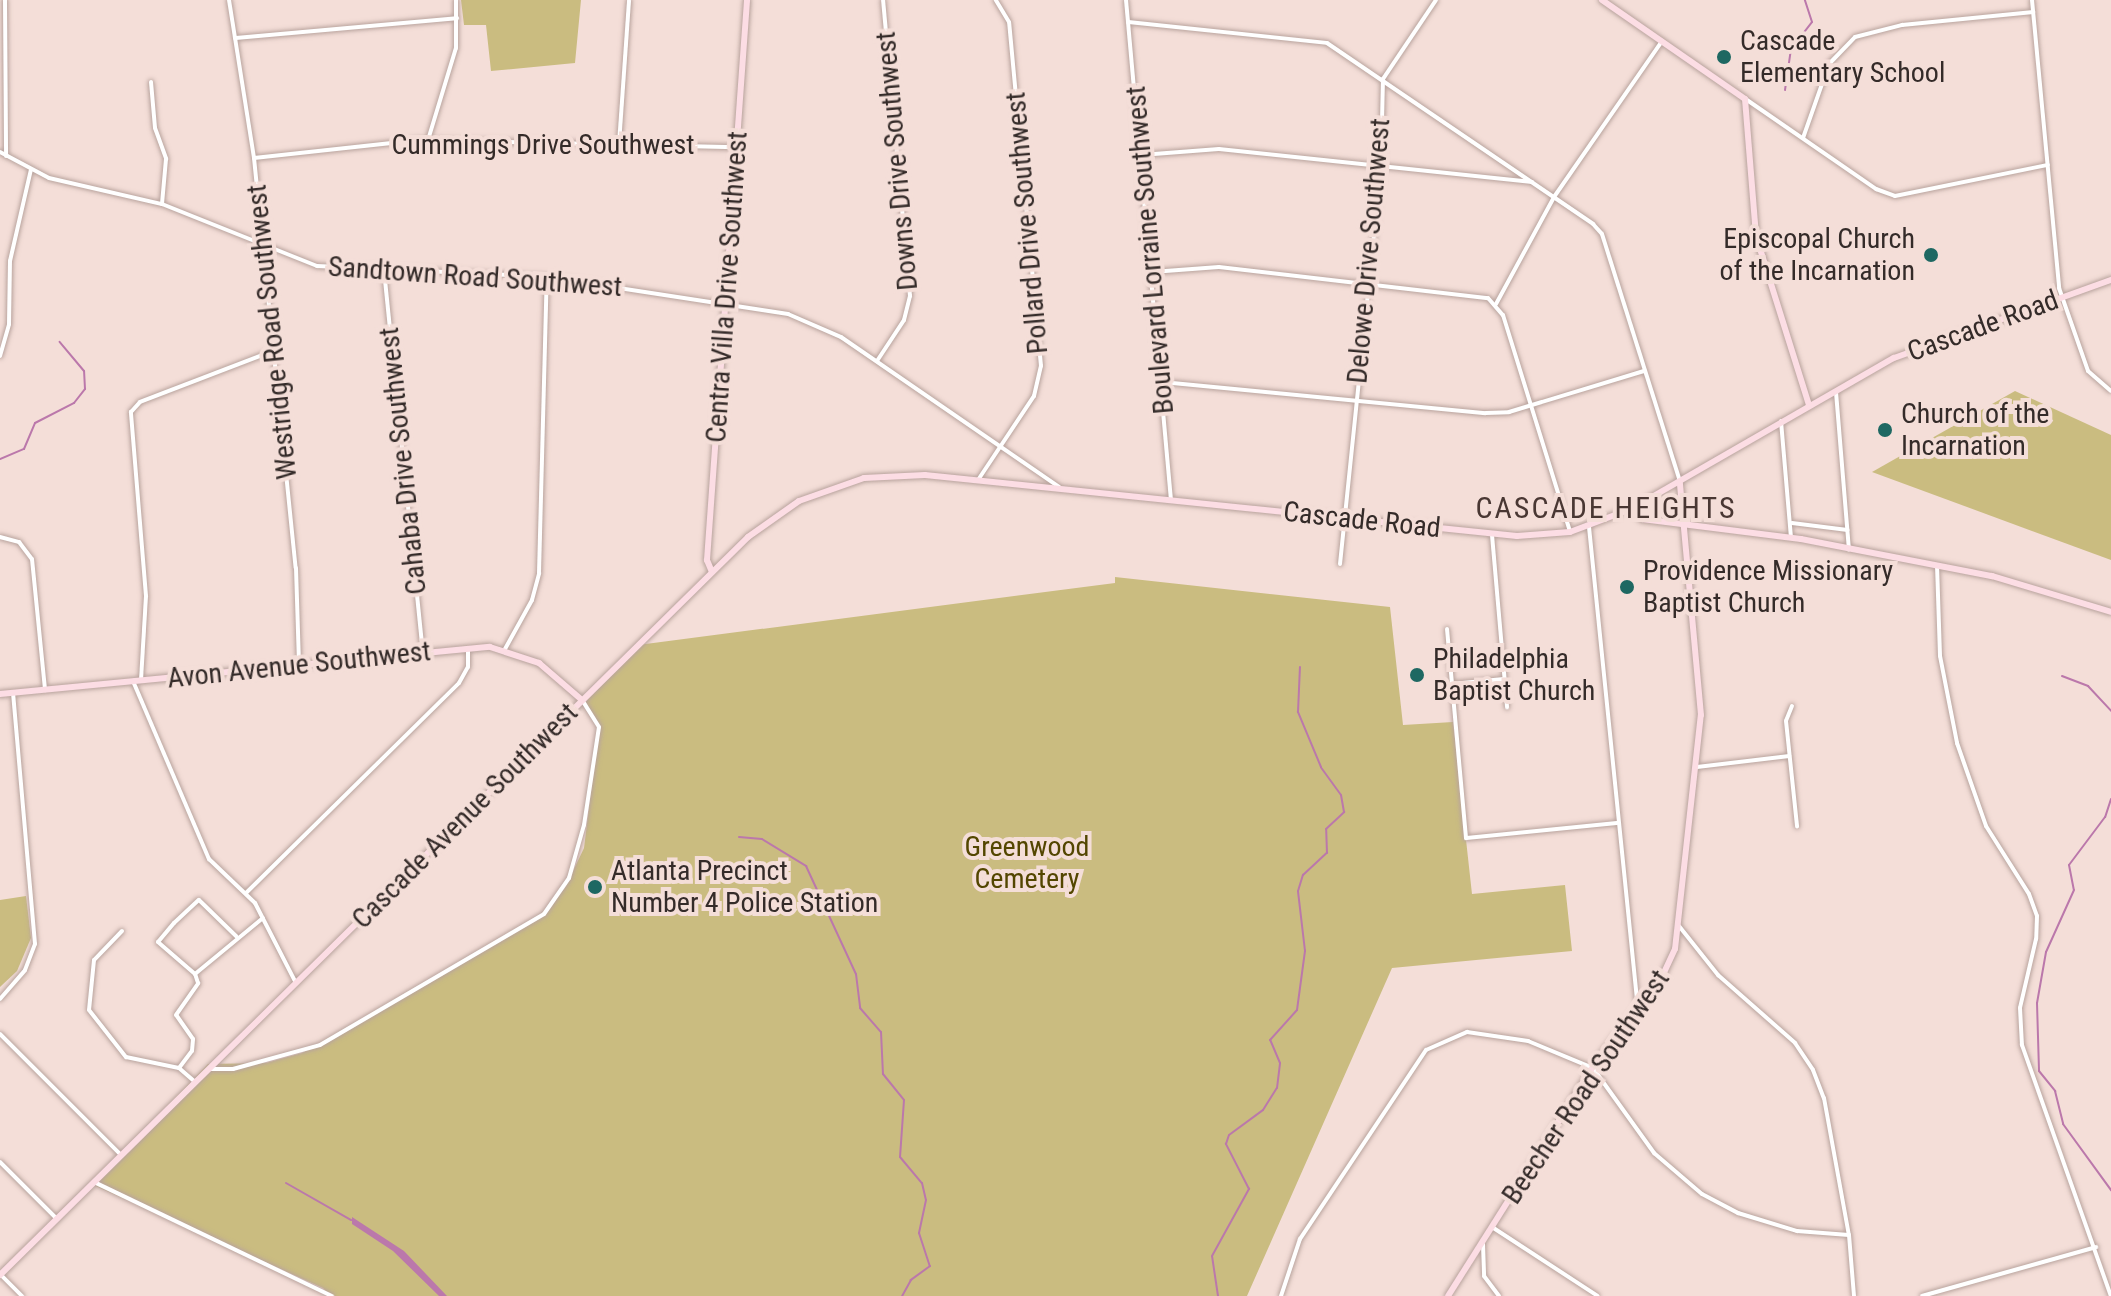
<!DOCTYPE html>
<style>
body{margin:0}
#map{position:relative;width:2111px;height:1296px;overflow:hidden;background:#f4ded8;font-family:"Roboto Condensed",sans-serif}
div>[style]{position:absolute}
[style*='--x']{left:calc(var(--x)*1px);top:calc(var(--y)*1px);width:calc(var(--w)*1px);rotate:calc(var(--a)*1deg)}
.green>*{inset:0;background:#cabc80}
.water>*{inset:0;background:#bb78ab}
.stream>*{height:2px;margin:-1px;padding:0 1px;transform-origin:1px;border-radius:1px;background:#bb78ab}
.roads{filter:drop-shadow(0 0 2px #b8a39d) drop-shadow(0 0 2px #b8a39d)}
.street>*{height:4px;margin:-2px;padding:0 2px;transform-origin:2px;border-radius:2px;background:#fff}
.secondary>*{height:6px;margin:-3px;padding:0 3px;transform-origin:3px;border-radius:3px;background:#fcdde4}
.dots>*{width:22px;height:22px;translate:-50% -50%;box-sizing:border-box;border:4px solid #f4ded8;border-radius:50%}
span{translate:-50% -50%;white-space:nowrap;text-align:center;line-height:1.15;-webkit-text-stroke:8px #f4ded8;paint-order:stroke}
.poi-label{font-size:28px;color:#342b29}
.left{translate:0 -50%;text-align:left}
.right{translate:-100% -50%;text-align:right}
.street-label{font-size:28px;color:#342b29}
.park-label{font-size:28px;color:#534600}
.neighbourhood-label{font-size:30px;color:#493733;letter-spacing:2px}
</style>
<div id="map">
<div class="green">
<div style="clip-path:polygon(461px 0,581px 0,575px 63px,491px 71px,486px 25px,464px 25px)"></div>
<div style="clip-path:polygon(2015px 391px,2111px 435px,2111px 560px,1872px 472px)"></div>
<div style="clip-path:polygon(1115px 577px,1390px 607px,1403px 725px,1453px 722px,1472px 894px,1565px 885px,1572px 951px,1392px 968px,1247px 1296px,330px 1296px,323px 1288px,91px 1184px,208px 1064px,266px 1063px,302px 1053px,536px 919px,565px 888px,584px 848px,599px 727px,582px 700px,638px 645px,1115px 583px)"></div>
<div style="clip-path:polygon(26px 896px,31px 938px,17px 971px,0 987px,0 900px)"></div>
</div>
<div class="water">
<div style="clip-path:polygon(352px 1217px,404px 1251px,447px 1296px,439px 1296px,393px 1251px,352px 1224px)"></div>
</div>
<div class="stream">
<div style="--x:1785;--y:90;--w:41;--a:-81.7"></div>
<div style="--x:1791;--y:49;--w:34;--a:-52"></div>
<div style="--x:1812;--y:22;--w:23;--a:-108"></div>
<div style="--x:0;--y:459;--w:26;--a:-23"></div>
<div style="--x:24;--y:449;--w:28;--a:-67"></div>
<div style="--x:35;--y:423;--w:44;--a:-27.1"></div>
<div style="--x:74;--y:403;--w:18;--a:-52"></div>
<div style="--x:85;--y:389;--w:18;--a:-93"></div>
<div style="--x:84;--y:371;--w:38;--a:-130"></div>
<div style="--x:2062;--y:676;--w:28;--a:21"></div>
<div style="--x:2088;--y:686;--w:34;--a:47"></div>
<div style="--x:2111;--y:799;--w:19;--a:108"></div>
<div style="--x:2105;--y:817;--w:60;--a:126.9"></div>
<div style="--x:2069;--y:865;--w:25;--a:79"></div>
<div style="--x:2074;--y:890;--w:68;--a:114.3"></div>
<div style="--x:2046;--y:952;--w:52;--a:100"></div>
<div style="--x:2037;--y:1003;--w:68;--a:88.3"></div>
<div style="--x:2039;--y:1071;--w:26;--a:51"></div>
<div style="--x:2055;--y:1091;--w:34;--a:76"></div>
<div style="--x:2063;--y:1124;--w:82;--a:54"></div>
<div style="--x:739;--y:837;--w:23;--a:5"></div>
<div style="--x:762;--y:839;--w:52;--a:31.5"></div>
<div style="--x:806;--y:866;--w:119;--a:65.2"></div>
<div style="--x:856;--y:974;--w:34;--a:83"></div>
<div style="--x:860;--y:1008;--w:32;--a:49"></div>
<div style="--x:881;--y:1032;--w:42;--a:87.3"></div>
<div style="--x:883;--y:1074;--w:33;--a:51"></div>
<div style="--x:904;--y:1100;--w:57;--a:94"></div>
<div style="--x:900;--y:1157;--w:34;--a:50"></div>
<div style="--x:922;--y:1183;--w:17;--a:77"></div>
<div style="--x:926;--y:1200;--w:34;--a:102"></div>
<div style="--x:919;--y:1233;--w:35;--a:72"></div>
<div style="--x:930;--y:1266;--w:24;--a:144"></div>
<div style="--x:911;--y:1280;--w:18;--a:119"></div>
<div style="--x:286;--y:1183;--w:75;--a:29.6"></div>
<div style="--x:1218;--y:1296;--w:40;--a:-98.5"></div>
<div style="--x:1212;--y:1256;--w:77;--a:-61.1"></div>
<div style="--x:1249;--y:1189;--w:51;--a:-117.1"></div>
<div style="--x:1226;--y:1144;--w:9;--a:-72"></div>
<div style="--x:1229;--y:1135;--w:42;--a:-36.3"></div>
<div style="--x:1263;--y:1110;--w:26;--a:-58"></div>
<div style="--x:1277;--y:1088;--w:25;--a:-83"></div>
<div style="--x:1280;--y:1063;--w:25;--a:-113"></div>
<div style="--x:1270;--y:1040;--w:40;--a:-48"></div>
<div style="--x:1297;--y:1010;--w:60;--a:-82.3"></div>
<div style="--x:1305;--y:951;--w:60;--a:-96.7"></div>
<div style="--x:1298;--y:891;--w:17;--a:-73"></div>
<div style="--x:1303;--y:875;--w:33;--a:-43"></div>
<div style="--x:1327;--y:853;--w:24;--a:-92"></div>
<div style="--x:1326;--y:829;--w:25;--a:-43"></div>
<div style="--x:1344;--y:812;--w:17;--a:-100"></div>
<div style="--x:1341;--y:795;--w:34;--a:-126"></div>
<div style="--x:1321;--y:767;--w:60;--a:-112.7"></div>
<div style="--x:1298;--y:712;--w:45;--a:-87.5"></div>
</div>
<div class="roads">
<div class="street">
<div style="--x:5;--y:0;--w:156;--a:89.6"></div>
<div style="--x:229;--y:0;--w:160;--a:81"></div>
<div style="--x:254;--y:158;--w:412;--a:84.2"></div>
<div style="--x:296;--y:568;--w:97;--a:88.2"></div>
<div style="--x:1126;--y:0;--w:502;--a:84.86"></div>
<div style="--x:2032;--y:0;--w:289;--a:84.6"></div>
<div style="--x:2059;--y:288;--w:88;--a:70.7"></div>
<div style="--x:2088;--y:371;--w:30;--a:41"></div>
<div style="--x:1128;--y:22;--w:200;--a:6"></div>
<div style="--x:1327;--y:43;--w:322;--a:34.2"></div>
<div style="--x:1593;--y:224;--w:13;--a:48"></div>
<div style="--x:1602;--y:234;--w:260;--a:72.5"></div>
<div style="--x:235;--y:38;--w:223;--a:-5.1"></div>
<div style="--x:151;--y:82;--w:46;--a:85"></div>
<div style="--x:155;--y:128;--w:33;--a:70"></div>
<div style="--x:166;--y:159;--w:45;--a:95.1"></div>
<div style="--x:1747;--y:100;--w:157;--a:34.6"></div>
<div style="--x:1876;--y:189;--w:20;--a:20"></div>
<div style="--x:1895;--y:196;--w:156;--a:-11.5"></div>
<div style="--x:1803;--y:138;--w:78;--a:-70.6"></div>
<div style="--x:1829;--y:64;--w:37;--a:-46"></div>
<div style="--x:1855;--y:37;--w:49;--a:-14.3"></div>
<div style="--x:1902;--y:25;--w:132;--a:-5.7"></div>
<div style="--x:428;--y:140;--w:96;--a:-73.1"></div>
<div style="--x:456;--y:48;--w:48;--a:-90"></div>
<div style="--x:619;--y:144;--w:144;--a:-86"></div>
<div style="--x:0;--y:152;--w:55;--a:28"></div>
<div style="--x:49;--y:178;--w:116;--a:13"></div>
<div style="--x:162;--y:204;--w:167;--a:21.8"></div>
<div style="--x:317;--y:266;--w:230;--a:2.7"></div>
<div style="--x:547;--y:277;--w:244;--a:8.7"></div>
<div style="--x:788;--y:314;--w:58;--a:23.5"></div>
<div style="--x:841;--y:337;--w:265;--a:34.5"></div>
<div style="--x:1141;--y:155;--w:78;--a:-4.4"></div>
<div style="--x:1219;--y:149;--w:315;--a:6"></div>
<div style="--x:254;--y:158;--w:166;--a:-6.2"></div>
<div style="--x:419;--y:140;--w:318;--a:1.3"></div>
<div style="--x:384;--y:270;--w:384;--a:84.2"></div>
<div style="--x:1152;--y:272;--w:67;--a:-4.3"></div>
<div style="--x:1219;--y:267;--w:271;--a:6.6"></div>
<div style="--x:1488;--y:298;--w:23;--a:49"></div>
<div style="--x:1503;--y:315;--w:227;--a:72.8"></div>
<div style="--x:1496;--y:304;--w:122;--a:-61.5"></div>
<div style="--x:1554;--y:197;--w:190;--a:-55.3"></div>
<div style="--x:0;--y:356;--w:33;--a:-74"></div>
<div style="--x:9;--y:324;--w:63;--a:-89.1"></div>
<div style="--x:10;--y:261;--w:94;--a:-77.1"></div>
<div style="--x:877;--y:361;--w:49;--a:-56.6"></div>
<div style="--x:904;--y:320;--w:25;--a:-76"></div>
<div style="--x:910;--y:296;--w:297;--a:-95.2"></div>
<div style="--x:1162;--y:382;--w:325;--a:5.5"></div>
<div style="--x:1486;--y:413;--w:23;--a:-2"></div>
<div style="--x:1509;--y:412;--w:141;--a:-16.9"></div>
<div style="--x:1836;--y:392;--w:158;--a:85.3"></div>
<div style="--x:1781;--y:421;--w:117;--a:85.1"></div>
<div style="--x:978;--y:480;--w:101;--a:-56.3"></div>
<div style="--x:1034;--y:396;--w:31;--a:-77"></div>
<div style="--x:1041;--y:366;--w:345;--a:-95.3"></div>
<div style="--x:1009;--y:22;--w:26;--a:-121"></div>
<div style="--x:1792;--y:523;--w:56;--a:7.1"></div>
<div style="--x:1589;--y:527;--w:482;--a:84.2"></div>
<div style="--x:1492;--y:535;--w:173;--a:85"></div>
<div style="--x:0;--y:537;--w:20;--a:15"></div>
<div style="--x:19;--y:542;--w:21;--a:53"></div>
<div style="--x:32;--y:559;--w:132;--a:84.3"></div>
<div style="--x:1340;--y:564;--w:400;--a:-84.1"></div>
<div style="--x:1381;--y:166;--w:87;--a:-88.7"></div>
<div style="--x:1383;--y:79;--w:95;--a:-56.1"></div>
<div style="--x:1937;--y:565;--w:91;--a:88.1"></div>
<div style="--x:1940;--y:656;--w:89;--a:78.9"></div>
<div style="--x:1957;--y:743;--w:88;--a:70.7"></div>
<div style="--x:1986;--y:826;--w:80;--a:57.7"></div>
<div style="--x:2029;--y:894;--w:23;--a:70"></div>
<div style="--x:2037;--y:916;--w:23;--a:92"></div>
<div style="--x:2036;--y:939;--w:71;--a:103.1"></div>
<div style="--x:2020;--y:1008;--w:37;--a:87"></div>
<div style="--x:2022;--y:1045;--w:266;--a:70.5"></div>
<div style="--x:1447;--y:629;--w:210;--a:84.8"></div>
<div style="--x:1466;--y:838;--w:152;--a:-5.7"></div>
<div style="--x:505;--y:649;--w:56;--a:-61.1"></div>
<div style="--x:532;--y:600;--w:28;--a:-75"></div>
<div style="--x:539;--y:573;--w:296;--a:-88.5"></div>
<div style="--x:141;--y:680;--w:84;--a:-86.6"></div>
<div style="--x:146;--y:596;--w:185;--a:-94.7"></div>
<div style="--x:131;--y:412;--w:13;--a:-48"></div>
<div style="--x:140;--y:402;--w:142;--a:-21"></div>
<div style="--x:133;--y:681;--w:194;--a:66.9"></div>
<div style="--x:209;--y:859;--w:64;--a:43.7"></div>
<div style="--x:255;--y:903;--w:90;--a:62.9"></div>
<div style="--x:1452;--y:684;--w:52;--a:-5.5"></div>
<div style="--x:1792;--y:706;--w:16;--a:112"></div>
<div style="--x:1786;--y:721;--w:106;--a:84"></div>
<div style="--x:1697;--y:767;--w:93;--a:-6.8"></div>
<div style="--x:246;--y:893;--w:299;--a:-44.6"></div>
<div style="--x:459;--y:683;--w:18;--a:-61"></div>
<div style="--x:468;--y:667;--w:19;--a:-90"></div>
<div style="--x:1679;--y:926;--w:63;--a:51.5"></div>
<div style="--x:1718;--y:975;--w:103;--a:41.4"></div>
<div style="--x:1795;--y:1043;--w:32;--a:56"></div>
<div style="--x:1813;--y:1070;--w:30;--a:69"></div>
<div style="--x:1824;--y:1098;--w:139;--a:79.7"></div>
<div style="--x:1849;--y:1235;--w:61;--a:85.3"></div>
<div style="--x:122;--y:931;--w:40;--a:134"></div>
<div style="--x:94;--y:960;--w:50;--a:95.7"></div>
<div style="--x:89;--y:1010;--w:60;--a:51.8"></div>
<div style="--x:126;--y:1057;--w:54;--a:11.7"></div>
<div style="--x:179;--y:1068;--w:21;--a:41"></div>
<div style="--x:195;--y:974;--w:49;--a:-139.1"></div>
<div style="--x:158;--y:942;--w:25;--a:-50"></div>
<div style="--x:174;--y:923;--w:34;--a:-43"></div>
<div style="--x:199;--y:900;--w:52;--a:44.2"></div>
<div style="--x:0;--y:999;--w:38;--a:-49"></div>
<div style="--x:25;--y:970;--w:28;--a:-69"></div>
<div style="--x:35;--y:944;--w:251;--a:-95"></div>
<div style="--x:0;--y:1034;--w:171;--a:45"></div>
<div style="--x:179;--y:1068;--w:21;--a:-53"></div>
<div style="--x:192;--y:1051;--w:12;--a:-85"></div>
<div style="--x:193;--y:1039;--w:29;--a:-125"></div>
<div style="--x:176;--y:1015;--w:39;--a:-55"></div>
<div style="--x:198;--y:983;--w:9;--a:-108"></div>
<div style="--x:195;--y:974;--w:88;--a:-39.5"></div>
<div style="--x:211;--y:1069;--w:22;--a:0"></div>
<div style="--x:233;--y:1069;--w:90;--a:-15.4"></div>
<div style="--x:320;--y:1045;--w:259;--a:-30.3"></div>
<div style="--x:544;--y:914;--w:44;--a:-55.2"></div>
<div style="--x:569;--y:878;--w:55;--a:-74.2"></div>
<div style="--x:584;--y:825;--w:99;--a:-81.3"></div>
<div style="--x:599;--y:727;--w:32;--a:-122"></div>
<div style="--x:0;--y:1162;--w:81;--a:45"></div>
<div style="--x:94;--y:1182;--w:264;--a:25.6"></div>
<div style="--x:1492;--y:1227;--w:126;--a:33.1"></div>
<div style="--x:1483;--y:1244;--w:32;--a:88"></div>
<div style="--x:1484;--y:1276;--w:25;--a:53"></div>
<div style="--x:1;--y:1275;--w:30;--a:45"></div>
<div style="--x:1281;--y:1296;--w:60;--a:-71.6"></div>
<div style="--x:1300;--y:1239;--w:227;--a:-56.3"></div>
<div style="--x:1426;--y:1050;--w:45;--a:-23.7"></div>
<div style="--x:1467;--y:1032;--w:62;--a:8.4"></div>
<div style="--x:1528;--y:1041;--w:70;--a:22.6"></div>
<div style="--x:1593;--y:1068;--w:105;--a:54.3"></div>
<div style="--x:1654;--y:1153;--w:63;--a:40.5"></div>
<div style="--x:1702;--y:1194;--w:41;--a:27.8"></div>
<div style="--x:1738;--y:1213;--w:62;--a:17"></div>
<div style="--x:1797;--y:1231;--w:52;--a:4.4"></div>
<div style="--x:1922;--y:1296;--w:181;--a:-15.7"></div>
</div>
<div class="secondary">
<div style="--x:1602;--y:0;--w:174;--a:34.7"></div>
<div style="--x:1745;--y:99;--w:137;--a:85.4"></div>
<div style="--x:1756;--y:236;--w:177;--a:72.6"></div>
<div style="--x:1631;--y:509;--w:15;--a:42"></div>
<div style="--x:1642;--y:519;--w:160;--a:7.2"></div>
<div style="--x:1801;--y:539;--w:195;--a:11"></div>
<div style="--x:1992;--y:576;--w:124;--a:16.8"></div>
<div style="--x:712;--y:572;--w:13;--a:-113"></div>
<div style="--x:707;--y:560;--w:561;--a:-85.91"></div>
<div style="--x:0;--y:694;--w:492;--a:-5.5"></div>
<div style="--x:490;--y:647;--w:52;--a:18.1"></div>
<div style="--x:539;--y:663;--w:57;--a:40.7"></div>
<div style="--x:0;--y:1275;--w:1051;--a:-44.61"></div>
<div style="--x:748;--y:537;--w:62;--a:-35.2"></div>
<div style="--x:799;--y:501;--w:69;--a:-19.5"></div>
<div style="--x:864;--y:478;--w:61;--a:-2.8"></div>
<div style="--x:925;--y:475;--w:595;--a:5.88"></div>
<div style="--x:1517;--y:536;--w:53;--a:-4.3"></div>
<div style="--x:1570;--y:532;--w:65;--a:-20.7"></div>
<div style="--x:1631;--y:509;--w:303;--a:-29.9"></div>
<div style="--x:1894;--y:358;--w:231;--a:-19.8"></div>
<div style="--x:1448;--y:1296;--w:280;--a:-57.7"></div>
<div style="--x:1598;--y:1059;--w:102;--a:-51.8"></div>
<div style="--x:1661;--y:979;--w:33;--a:-65"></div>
<div style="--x:1675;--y:949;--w:235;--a:-83.7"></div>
<div style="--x:1701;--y:715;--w:234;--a:-95.2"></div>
</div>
</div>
<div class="dots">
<div style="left:1724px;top:57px;background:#1e6862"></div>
<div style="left:1931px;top:255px;background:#1e6862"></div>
<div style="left:1885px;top:430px;background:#1e6862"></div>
<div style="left:1627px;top:587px;background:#1e6862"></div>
<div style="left:1417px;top:675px;background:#1e6862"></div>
<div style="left:595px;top:887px;background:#1e6862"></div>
</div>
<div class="poi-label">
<span class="left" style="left:1740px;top:57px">Cascade<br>Elementary School</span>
<span class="right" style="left:1915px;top:255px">Episcopal Church<br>of the Incarnation</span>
<span class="left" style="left:1901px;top:430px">Church of the<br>Incarnation</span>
<span class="left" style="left:1643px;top:587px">Providence Missionary<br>Baptist Church</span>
<span class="left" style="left:1433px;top:675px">Philadelphia<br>Baptist Church</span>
<span class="left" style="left:611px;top:887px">Atlanta Precinct<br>Number 4 Police Station</span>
</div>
<div class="street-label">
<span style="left:543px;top:145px">Cummings Drive Southwest</span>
<span style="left:897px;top:161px;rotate:-95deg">Downs Drive Southwest</span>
<span style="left:1027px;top:223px;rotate:-95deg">Pollard Drive Southwest</span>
<span style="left:1150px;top:250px;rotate:-95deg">Boulevard Lorraine Southwest</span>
<span style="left:1369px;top:251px;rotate:-85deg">Delowe Drive Southwest</span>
<span style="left:475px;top:277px;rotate:4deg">Sandtown Road Southwest</span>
<span style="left:727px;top:287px;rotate:-86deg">Centra Villa Drive Southwest</span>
<span style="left:1983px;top:326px;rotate:-20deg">Cascade Road</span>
<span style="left:272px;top:332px;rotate:-96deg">Westridge Road Southwest</span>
<span style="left:403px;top:461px;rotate:-96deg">Cahaba Drive Southwest</span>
<span style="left:1362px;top:520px;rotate:6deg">Cascade Road</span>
<span style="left:299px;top:665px;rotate:-6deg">Avon Avenue Southwest</span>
<span style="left:465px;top:816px;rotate:-45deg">Cascade Avenue Southwest</span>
<span style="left:1586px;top:1087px;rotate:-56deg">Beecher Road Southwest</span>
</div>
<div class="park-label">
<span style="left:1027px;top:863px">Greenwood<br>Cemetery</span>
</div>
<div class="neighbourhood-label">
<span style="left:1606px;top:508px">CASCADE HEIGHTS</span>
</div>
</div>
